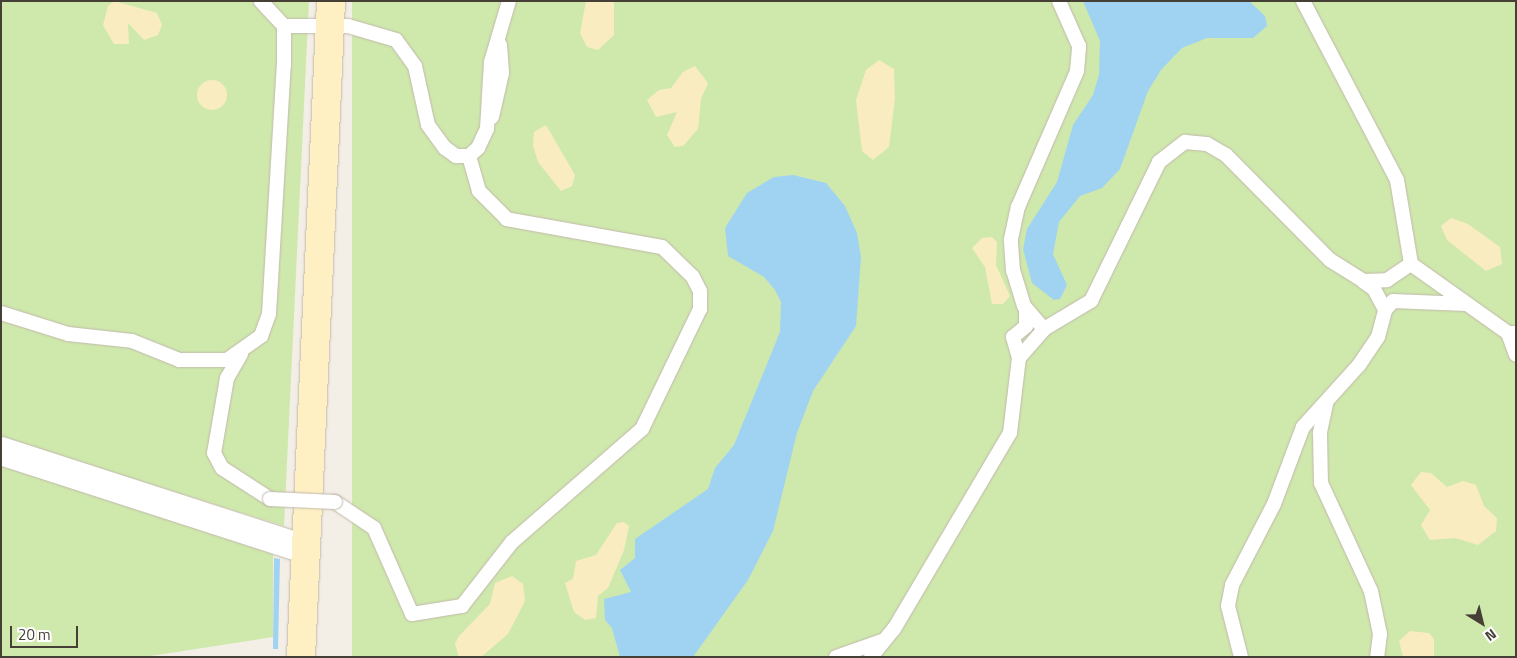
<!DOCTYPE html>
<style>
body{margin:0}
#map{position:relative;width:1517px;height:658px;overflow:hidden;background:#f3efe6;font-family:"Titillium Web",sans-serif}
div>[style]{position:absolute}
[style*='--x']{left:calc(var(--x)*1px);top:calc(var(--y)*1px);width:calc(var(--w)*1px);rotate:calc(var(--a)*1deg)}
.green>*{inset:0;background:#cfe9ad;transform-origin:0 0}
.sand>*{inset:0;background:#f9ecc0}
.round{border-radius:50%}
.water>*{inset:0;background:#a0d2f2}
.roads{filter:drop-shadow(0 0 1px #c2b9ab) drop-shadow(0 0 1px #c2b9ab)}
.lane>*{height:14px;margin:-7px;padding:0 7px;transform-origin:7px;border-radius:7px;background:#fff}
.street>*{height:28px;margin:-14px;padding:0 14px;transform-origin:14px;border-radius:14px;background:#fff}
.secondary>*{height:28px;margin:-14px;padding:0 14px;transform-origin:14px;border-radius:14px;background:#fff0c4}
.bridges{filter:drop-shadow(0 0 1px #c2b9ab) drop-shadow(0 0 1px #c2b9ab)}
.lane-bridge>*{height:14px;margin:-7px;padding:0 7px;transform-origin:7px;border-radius:7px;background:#fff}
span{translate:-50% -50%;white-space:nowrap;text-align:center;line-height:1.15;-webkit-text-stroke:4.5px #fff;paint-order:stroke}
.frame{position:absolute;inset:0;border:2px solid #463f35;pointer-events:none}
.north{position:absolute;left:1457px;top:598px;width:50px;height:50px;-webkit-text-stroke:4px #fff;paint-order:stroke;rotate:144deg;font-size:14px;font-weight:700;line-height:20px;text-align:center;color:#463f35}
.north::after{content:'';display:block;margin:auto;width:18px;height:22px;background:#463f35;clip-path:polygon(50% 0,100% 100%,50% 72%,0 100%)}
.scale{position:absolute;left:10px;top:626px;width:68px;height:22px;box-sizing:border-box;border:2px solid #463f35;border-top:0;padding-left:6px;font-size:15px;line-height:18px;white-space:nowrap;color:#463f35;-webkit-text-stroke:4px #fff;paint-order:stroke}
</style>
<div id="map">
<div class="green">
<div style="clip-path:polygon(1px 1px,309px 1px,284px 526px,1px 438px)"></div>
<div style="left:352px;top:1px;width:1164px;height:657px"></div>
<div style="clip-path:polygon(1px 464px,273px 554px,273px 637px,144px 657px,1px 657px)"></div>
</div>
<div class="sand">
<div style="clip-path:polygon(114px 1px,157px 13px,162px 25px,158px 35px,144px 40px,128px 23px,129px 44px,114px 44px,103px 25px,108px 6px)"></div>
<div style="clip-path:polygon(586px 1px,614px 1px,614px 35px,598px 50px,587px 47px,580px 33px)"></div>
<div style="clip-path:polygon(879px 60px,894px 69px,895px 98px,889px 147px,873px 160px,862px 151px,856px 100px,866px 70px)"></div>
<div style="clip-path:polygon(695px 66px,708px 83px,701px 99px,698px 129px,683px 146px,675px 147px,667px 135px,677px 112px,656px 117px,647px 100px,659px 90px,671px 88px,683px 72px)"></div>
<div class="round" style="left:197px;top:80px;width:30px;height:30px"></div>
<div style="clip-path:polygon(546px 125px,575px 175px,572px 186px,561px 191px,538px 162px,533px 146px,534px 132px)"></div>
<div style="clip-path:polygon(1451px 218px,1468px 224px,1500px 247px,1502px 264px,1486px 271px,1447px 240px,1441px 226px)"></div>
<div style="clip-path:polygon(992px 237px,997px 242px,996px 265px,1010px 296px,1003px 304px,992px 304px,985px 267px,972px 248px,982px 238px)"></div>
<div style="clip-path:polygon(1421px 472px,1431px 473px,1447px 487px,1463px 481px,1476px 485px,1484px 506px,1497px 518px,1496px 531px,1478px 545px,1455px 538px,1430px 540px,1421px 525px,1430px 510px,1411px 485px)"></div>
<div style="clip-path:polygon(624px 522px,629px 526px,624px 550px,608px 588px,598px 596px,596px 618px,585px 620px,574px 612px,565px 583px,573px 579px,576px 561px,596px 555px,617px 523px)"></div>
<div style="clip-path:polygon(512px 576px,523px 584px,525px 601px,508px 634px,481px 657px,459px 657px,455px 644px,459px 636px,490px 604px,495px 583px)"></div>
<div style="clip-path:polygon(1410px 631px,1429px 633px,1434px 639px,1434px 657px,1403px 657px,1399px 641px)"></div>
</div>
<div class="water">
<div style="clip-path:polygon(1083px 1px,1249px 1px,1265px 16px,1267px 26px,1253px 38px,1207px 38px,1182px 48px,1161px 70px,1148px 91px,1120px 169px,1102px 188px,1080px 196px,1059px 222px,1053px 254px,1067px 285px,1060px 299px,1054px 300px,1032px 283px,1023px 249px,1027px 229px,1057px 182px,1073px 125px,1093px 95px,1099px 75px,1100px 41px)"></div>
<div style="clip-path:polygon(793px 175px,826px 183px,845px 206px,857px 233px,861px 257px,856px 326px,813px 391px,797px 433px,773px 531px,748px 580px,693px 657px,620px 657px,612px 628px,605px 620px,604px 599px,631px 592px,620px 570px,635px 558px,635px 539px,708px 489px,715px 468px,734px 445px,780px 332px,781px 302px,775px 290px,764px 277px,728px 256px,725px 228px,747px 193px,774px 177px)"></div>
<div style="clip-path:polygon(274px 558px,280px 559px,278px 649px,273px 649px)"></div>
</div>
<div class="roads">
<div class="lane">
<div style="--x:1303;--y:1;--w:202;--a:62.3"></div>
<div style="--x:1397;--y:180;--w:85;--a:80.5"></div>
<div style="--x:1411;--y:264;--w:119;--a:35.4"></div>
<div style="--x:1508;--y:333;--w:8;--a:0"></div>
<div style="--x:284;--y:26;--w:64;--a:0"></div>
<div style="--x:348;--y:26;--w:50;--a:16.3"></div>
<div style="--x:396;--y:40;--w:32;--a:54"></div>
<div style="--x:415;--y:66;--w:60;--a:77.6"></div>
<div style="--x:428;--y:125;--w:29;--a:54"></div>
<div style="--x:445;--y:148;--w:14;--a:36"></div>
<div style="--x:456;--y:156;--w:13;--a:0"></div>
<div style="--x:469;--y:156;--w:12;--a:-42"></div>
<div style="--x:478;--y:148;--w:21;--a:-65"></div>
<div style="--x:487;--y:129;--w:67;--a:-86.6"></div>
<div style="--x:491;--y:62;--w:64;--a:-73.6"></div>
<div style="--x:492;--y:117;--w:45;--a:-77.2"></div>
<div style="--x:502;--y:73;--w:28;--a:-94"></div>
<div style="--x:1364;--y:282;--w:12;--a:35"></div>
<div style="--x:1374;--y:289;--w:24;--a:62"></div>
<div style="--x:1;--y:313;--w:70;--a:17.4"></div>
<div style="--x:68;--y:334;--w:64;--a:6.2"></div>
<div style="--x:132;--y:341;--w:51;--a:22"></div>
<div style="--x:179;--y:360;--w:48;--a:0"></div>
<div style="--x:227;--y:360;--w:42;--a:-35.2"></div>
<div style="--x:261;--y:336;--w:23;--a:-70"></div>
<div style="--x:269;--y:314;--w:249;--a:-86.6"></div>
<div style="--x:284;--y:65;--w:39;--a:-90"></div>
<div style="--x:284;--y:26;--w:34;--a:-133"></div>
<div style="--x:1044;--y:329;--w:30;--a:-131"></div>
<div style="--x:1024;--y:306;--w:37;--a:-107"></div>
<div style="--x:1013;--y:271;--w:32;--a:-94"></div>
<div style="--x:1011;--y:239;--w:33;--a:-78"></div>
<div style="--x:1018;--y:207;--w:148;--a:-66.5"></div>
<div style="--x:1077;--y:71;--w:25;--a:-85"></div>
<div style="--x:1079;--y:46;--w:49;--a:-114"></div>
<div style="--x:1508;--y:333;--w:23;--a:70"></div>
<div style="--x:241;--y:354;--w:28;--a:120"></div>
<div style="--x:227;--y:378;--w:76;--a:99.8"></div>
<div style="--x:214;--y:453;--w:17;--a:62"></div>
<div style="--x:222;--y:468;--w:57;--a:32.9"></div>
<div style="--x:1019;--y:358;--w:38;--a:-49"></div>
<div style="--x:1044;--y:329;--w:55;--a:-30.8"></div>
<div style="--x:1091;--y:301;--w:155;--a:-63.9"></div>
<div style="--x:1159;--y:162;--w:33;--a:-38"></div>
<div style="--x:1185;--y:142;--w:22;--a:5"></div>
<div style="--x:1207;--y:144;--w:22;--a:30"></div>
<div style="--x:1226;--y:155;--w:148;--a:45.3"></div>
<div style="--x:1330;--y:260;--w:39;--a:32"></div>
<div style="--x:1363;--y:281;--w:24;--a:-2"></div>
<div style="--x:1387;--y:280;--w:29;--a:-34"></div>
<div style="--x:1326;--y:404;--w:30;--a:102"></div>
<div style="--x:1320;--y:433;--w:50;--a:88.9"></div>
<div style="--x:1321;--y:483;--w:119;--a:65.2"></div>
<div style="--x:1371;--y:591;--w:44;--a:78.2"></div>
<div style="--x:1380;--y:634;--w:23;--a:97"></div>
<div style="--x:335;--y:502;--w:47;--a:33.7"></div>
<div style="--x:374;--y:528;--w:94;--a:66.2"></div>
<div style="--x:412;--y:614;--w:51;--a:-9.1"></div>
<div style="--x:462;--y:606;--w:81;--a:-52"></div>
<div style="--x:512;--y:542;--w:172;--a:-41"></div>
<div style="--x:642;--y:429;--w:133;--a:-64.2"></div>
<div style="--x:700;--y:309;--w:18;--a:-90"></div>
<div style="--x:700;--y:291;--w:16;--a:-117"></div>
<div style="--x:693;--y:277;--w:43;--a:-135.9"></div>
<div style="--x:662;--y:247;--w:158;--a:-169.8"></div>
<div style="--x:507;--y:219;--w:40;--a:-135"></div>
<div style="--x:479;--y:191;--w:36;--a:-106"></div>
<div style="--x:836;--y:657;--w:49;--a:-19.2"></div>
<div style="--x:871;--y:657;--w:36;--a:-51"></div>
<div style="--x:894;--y:629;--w:228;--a:-59.4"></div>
<div style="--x:1010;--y:433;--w:76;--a:-83.2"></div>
<div style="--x:1019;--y:358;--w:22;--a:-106"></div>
<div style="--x:1013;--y:337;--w:17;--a:-40"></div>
<div style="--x:1026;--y:326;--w:16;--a:-90"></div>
<div style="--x:1241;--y:657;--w:53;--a:-104.3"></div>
<div style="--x:1228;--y:606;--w:21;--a:-79"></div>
<div style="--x:1232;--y:585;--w:91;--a:-62.6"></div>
<div style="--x:1274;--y:504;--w:82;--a:-69.4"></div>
<div style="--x:1303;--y:427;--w:84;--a:-47.9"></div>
<div style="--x:1359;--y:365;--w:34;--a:-56"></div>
<div style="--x:1378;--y:337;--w:28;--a:-75"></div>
<div style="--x:1385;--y:310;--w:12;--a:-48"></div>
<div style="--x:1393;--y:301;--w:73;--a:2.4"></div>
</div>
<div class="street">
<div style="--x:1;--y:451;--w:319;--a:17.9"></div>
</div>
<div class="secondary">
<div style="--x:301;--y:657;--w:657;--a:-87.38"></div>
</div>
</div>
<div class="bridges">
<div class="lane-bridge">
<div style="--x:270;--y:499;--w:65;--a:2.6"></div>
</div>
</div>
<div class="frame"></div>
<div class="north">N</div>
<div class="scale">20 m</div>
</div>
